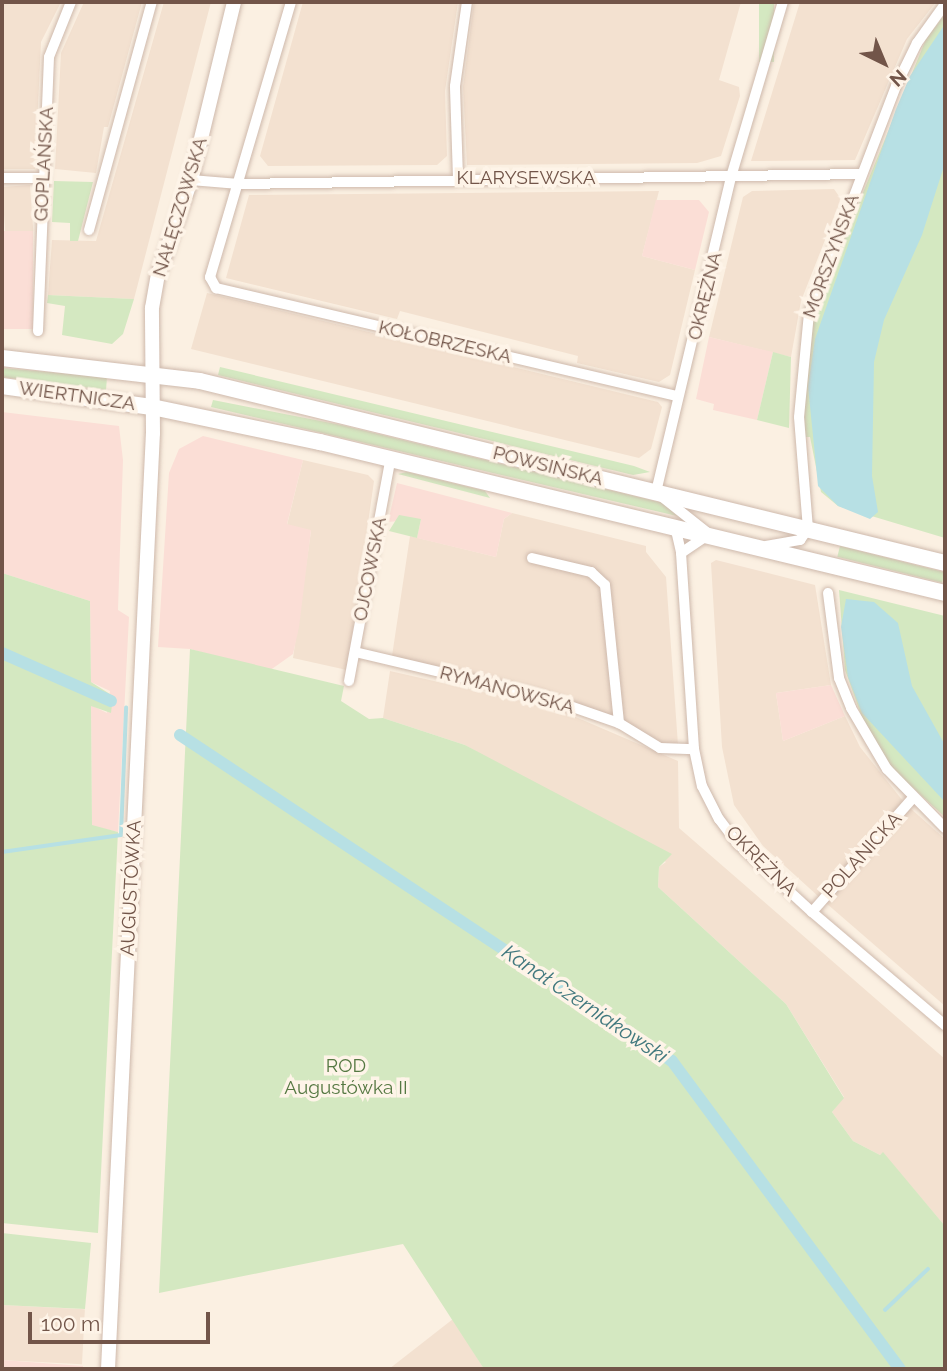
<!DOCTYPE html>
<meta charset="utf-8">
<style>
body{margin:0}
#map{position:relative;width:947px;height:1371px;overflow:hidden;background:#fbf0e2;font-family:Raleway,sans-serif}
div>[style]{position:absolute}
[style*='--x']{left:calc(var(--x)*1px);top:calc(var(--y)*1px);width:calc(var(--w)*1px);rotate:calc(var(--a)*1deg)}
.residential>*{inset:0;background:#f3e1d0;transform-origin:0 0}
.commercial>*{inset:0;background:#fbded6;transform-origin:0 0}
.green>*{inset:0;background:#d4e8c1;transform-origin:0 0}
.water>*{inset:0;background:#b7e0e4}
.stream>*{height:3.5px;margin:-1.75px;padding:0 1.75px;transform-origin:1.75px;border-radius:1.75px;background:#b7e0e4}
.canal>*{height:12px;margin:-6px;padding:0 6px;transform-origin:6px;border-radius:6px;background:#b7e0e4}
.roads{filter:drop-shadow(0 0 2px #ceb9ac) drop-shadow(0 0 2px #ceb9ac)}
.minor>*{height:10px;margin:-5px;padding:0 5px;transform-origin:5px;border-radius:5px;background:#fff}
.tertiary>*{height:14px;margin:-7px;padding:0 7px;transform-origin:7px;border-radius:7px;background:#fff}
.secondary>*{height:16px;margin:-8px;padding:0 8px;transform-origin:8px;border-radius:8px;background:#fff}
span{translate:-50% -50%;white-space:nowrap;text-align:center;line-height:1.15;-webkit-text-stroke:7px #fef4e8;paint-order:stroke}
.street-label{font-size:19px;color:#725549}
.park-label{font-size:19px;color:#557842}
.water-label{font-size:21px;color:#41787e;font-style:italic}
.frame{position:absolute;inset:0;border:4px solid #725549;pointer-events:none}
.north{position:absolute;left:849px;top:28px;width:70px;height:70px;-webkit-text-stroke:5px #fef4e8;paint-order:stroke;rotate:137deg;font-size:19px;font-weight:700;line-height:28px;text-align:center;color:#725549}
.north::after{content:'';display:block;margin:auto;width:24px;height:32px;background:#725549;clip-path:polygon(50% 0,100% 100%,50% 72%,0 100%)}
.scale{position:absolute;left:28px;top:1312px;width:182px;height:32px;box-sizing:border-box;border:4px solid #725549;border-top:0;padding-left:9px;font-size:21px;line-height:24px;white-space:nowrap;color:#725549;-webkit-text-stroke:5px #fef4e8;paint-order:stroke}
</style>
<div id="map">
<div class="residential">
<div style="clip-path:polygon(2px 2px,61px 2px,41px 42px,35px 169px,2px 169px)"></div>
<div style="clip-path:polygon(84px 2px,142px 2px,108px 127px,104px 127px,96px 173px,55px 169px,61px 53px)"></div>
<div style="clip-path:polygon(164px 2px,211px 2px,134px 299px,48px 295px,52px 240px,96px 241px)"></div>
<div style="clip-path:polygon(303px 2px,458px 2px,445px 91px,447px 156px,437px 165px,268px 166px,260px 156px)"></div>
<div style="clip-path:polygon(474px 2px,741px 2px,719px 80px,739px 87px,740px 96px,721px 156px,697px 163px,467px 165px,463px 87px)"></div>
<div style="clip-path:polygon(800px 2px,936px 2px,907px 39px,855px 160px,751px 161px)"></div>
<div style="left:30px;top:185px;width:46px;height:28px;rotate:86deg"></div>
<div style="clip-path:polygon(834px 189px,841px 199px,801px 301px,791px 357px,709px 337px,743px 197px,752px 191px)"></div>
<div style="clip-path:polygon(659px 191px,642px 256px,695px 270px,670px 375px,659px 382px,577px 363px,578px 356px,400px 311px,397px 319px,226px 278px,249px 195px)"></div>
<div style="clip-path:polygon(207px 293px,658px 402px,662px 407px,651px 449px,639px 458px,191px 349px)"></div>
<div style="clip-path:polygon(303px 460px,368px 475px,374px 481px,347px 670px,293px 658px,311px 531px,287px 525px)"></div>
<div style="clip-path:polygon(512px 513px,646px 546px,646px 552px,666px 577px,678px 745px,661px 746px,625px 722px,546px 691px,392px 656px,410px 536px,496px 557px,504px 519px)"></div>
<div style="clip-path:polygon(716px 560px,815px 585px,831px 685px,776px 693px,783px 741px,845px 716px,860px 747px,903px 801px,819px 897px,763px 846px,734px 805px,722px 747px,711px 563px)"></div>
<div style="clip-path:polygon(390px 671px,557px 709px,678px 761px,679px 828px,945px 1059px,945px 1226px,883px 1153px,880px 1155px,853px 1141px,832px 1112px,844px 1097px,786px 1004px,658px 887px,659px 867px,666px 862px,465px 745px,383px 718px)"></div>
<div style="clip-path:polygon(910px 808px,945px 839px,945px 1006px,826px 903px)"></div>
<div style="left:2px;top:1305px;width:83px;height:55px;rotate:3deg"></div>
<div style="clip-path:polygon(453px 1319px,484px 1369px,389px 1369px)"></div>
</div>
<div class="commercial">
<div style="clip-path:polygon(656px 200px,699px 200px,709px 212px,695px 270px,642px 256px)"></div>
<div style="left:2px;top:231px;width:31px;height:98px"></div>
<div style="clip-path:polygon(709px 337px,773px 352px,757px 420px,713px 410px,714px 404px,696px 399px)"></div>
<div style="clip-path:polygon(2px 412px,119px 426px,123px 460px,118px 610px,129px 617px,118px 832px,92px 826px,91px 705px,107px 713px,110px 691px,91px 682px,90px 601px,2px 573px)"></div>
<div style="clip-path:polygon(203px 436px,303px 460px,287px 524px,311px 530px,299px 627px,293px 654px,269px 671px,190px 649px,158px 647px,169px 473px,179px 449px)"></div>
<div style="clip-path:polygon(397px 483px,512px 513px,504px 519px,496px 557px,417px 538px,421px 519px,388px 522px)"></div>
<div style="clip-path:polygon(831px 685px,845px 716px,783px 741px,776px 693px)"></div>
<div style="clip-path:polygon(2px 1360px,83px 1366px,83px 1369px,2px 1369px)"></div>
</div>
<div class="green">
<div style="left:759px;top:2px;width:15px;height:60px"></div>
<div style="clip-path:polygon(945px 14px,945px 538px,838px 506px,821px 492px,810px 437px,805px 437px,804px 398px,814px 312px,926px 39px)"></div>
<div style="clip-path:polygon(54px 181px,93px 182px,78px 241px,70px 241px,70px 223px,52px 222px)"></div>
<div style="clip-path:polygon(48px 295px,134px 299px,123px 334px,112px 344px,62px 335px,65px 306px,47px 303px)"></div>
<div style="clip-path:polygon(773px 352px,791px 357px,789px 428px,757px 420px)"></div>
<div style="clip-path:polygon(220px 367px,634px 466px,650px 472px,633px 475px,218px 375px)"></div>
<div style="clip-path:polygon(2px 368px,107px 377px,106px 390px,2px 377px)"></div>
<div style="clip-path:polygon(213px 400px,341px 425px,663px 503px,677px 516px,211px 407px)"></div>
<div style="clip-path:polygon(407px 472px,485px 491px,490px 498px,398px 474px)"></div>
<div style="clip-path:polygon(399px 515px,421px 519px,417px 538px,389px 531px)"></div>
<div style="left:840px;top:546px;width:108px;height:11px;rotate:14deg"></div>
<div style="clip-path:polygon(2px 573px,90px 601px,91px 682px,113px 696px,111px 713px,91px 706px,92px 825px,118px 832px,98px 1233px,2px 1223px)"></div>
<div style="clip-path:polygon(839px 590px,945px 616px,945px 817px,893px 770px,869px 737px,845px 670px)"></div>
<div style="clip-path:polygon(190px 649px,344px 686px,341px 701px,369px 719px,383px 718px,465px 745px,672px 854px,659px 867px,658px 887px,786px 1004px,844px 1098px,832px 1112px,853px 1141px,880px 1155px,883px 1152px,945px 1226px,945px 1369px,484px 1369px,403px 1244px,159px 1293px)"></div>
<div style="clip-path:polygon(2px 1233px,91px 1243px,85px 1309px,2px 1305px)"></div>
</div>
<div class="water">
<div style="clip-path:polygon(945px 24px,945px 163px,922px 235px,884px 320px,874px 362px,872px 476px,878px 512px,870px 519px,838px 506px,818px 486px,808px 386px,815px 339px,896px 109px,910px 76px)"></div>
<div style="clip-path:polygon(846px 599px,874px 602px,898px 623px,912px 686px,945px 745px,945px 802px,862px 713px,848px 677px,841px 627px)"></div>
</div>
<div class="stream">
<div style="--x:2;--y:852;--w:120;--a:-8.1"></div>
<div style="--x:121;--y:835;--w:127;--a:-87.7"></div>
<div style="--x:885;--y:1310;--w:59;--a:-43.6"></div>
</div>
<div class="canal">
<div style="--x:2;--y:653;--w:119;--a:23.8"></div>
<div style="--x:180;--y:735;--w:590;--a:33.53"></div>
<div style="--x:672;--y:1061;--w:383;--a:53.5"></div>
</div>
<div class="roads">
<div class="minor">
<div style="--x:291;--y:2;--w:287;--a:106.4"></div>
<div style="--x:210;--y:277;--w:13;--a:61"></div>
<div style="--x:216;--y:288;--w:472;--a:13.2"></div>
<div style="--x:2;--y:178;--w:40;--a:0"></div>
<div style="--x:458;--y:178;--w:92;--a:-91.9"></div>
<div style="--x:455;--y:86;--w:85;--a:-81.9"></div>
<div style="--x:191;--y:180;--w:48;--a:4.8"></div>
<div style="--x:239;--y:184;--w:622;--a:-0.92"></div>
<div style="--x:89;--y:230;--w:237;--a:-74.6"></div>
<div style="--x:38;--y:331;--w:274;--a:-87.7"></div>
<div style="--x:49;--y:57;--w:59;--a:-68.2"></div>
<div style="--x:675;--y:526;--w:28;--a:77"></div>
<div style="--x:681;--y:553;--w:196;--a:86.2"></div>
<div style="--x:694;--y:749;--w:38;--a:78"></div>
<div style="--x:702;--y:786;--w:37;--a:63"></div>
<div style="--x:719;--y:819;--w:31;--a:53"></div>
<div style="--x:738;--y:844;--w:100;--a:42.6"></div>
<div style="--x:812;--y:912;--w:175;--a:40.4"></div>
<div style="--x:766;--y:546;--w:35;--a:-10"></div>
<div style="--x:800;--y:540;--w:14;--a:-54"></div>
<div style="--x:808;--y:529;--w:112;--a:-94.6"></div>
<div style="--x:799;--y:417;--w:103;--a:-84.5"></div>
<div style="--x:809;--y:314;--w:244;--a:-69.1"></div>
<div style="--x:896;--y:86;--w:48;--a:-64"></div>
<div style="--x:917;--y:43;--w:48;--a:-54.3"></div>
<div style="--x:681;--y:553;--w:34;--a:-34"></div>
<div style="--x:709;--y:534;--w:68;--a:-141.6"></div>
<div style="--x:656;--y:492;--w:324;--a:-76.6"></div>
<div style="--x:731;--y:177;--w:183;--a:-73.5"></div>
<div style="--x:532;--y:558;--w:61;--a:13.3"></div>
<div style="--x:591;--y:572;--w:19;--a:43"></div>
<div style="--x:605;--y:585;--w:139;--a:84.2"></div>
<div style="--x:828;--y:593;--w:86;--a:82.6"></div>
<div style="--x:839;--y:678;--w:32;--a:68"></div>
<div style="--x:851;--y:708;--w:71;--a:59.5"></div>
<div style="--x:887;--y:769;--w:83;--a:45.5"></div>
<div style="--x:355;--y:652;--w:191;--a:13.3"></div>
<div style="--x:541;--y:696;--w:83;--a:19.1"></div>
<div style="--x:619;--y:723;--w:48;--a:31.4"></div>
<div style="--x:660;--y:748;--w:34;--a:2"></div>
<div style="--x:349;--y:681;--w:228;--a:-79.4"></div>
<div style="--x:812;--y:912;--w:152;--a:-48.5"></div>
</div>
<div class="tertiary">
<div style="--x:108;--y:1369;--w:937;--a:-87.25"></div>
<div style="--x:153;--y:433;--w:125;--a:-90.5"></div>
<div style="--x:152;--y:308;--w:34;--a:-80"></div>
<div style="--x:158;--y:275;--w:101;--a:-70.8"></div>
<div style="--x:191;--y:180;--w:183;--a:-76.4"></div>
</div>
<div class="secondary">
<div style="--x:2;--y:358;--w:199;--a:6.6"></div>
<div style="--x:200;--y:381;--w:767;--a:13.73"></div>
<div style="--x:2;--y:386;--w:151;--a:8"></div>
<div style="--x:152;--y:407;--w:172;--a:11.8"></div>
<div style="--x:320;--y:442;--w:643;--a:13.58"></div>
</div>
</div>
<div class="street-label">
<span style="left:44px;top:164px;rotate:-87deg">GOPLAŃSKA</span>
<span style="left:526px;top:178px">KLARYSEWSKA</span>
<span style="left:180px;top:207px;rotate:-73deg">NAŁĘCZOWSKA</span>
<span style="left:831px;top:256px;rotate:-70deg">MORSZYŃSKA</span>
<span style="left:705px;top:296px;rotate:-76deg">OKRĘŻNA</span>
<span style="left:445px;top:342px;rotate:13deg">KOŁOBRZESKA</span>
<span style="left:77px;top:396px;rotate:8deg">WIERTNICZA</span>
<span style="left:548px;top:466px;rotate:14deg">POWSIŃSKA</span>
<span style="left:370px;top:569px;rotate:-79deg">OJCOWSKA</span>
<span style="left:507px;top:690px;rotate:15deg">RYMANOWSKA</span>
<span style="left:862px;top:855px;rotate:-48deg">POLANICKA</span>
<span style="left:761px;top:861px;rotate:45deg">OKRĘŻNA</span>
<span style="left:131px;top:888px;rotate:-87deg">AUGUSTÓWKA</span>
</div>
<div class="park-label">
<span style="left:346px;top:1077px">ROD<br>Augustówka II</span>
</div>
<div class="water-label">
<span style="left:585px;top:1004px;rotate:34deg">Kanał Czerniakowski</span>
</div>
<div class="frame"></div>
<div class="north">N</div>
<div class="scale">100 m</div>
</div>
